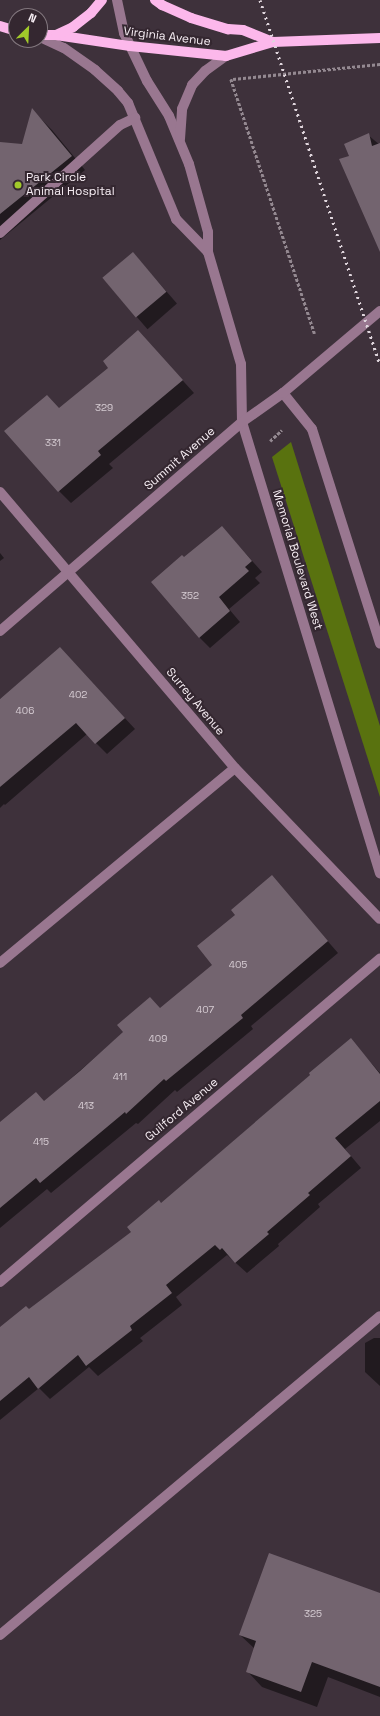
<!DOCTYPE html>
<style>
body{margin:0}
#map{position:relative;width:380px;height:1716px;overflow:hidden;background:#3e313b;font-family:"Space Grotesk",sans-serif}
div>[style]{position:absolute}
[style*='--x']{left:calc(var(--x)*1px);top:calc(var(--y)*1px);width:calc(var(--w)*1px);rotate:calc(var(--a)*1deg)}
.water>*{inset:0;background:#59720f}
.shadow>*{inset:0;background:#0007;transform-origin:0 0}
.building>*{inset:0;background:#73646f;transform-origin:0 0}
.path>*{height:2.5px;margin-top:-1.25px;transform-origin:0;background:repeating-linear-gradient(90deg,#948991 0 3px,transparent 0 5px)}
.minor>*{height:10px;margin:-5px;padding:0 5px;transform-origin:5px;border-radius:5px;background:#997790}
.major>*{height:10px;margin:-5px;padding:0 5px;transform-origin:5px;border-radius:5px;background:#fcb8eb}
.rail>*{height:3px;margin-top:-1.5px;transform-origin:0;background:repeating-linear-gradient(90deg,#dfd5dc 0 2px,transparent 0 6px)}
.dots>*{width:11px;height:11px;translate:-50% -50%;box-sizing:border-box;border:2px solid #342730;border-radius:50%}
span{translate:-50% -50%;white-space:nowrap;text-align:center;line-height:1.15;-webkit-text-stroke:4px #342730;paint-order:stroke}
.number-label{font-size:10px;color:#d6ccd3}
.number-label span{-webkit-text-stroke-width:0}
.street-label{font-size:12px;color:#f7eef4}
.poi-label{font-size:12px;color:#f7eef4}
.left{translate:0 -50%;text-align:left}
.north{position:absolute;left:8px;top:8px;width:40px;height:40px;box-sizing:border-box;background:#342730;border:1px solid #82777e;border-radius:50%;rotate:24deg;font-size:11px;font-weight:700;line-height:16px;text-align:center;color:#f7eef4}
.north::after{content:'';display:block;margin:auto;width:14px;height:18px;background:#a1c92a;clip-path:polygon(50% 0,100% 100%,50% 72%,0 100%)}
</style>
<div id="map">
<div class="water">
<div style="clip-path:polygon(291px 442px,380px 726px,380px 797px,272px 457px)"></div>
</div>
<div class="shadow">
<div style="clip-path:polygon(38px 116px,52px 130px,85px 170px,0 240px,0 146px,23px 145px)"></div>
<div style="clip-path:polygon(368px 135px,380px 145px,380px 231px,350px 157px)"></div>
<div style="left:133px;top:253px;width:67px;height:39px;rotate:49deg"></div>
<div style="clip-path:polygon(138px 331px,194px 393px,109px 464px,113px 468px,71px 503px,59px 491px,60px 409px,110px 368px)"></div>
<div style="clip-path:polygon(222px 527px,262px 572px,255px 578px,260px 583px,229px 609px,240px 622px,210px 648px,199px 637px)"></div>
<div style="clip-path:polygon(0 553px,4px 558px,0 561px)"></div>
<div style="clip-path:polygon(60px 648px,135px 729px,107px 754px,87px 734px,5px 805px,4px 804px,0 808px,0 699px)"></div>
<div style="clip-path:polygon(272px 877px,338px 953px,251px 1026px,253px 1029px,177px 1092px,175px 1090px,138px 1124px,136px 1123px,51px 1193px,47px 1189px,0 1228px,0 1124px,44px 1102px,124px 1032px,161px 1009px,214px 966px,236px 915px)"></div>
<div style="clip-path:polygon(351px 1040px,380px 1073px,380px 1121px,345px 1149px,361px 1168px,318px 1204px,320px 1207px,278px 1244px,279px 1246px,247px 1273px,227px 1255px,176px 1297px,182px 1305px,140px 1338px,143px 1341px,98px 1376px,89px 1367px,50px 1399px,39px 1388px,0 1420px,0 1329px,29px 1310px,132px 1232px,161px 1204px)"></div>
<div style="clip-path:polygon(374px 1338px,380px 1338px,380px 1386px,365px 1372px,365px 1343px)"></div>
<div style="clip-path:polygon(380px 1594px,380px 1697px,328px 1677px,317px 1707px,262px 1687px,247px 1671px,255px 1649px,240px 1635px)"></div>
</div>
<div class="building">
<div style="clip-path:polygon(32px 108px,72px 156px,0 214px,0 142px,22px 144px)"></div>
<div style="clip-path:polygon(369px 133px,372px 146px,380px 143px,380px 252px,339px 159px,349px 156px,344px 144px)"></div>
<div style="left:133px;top:252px;width:52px;height:40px;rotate:50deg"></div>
<div style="clip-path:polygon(138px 330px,183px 380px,98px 451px,101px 455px,58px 492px,4px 431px,47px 395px,59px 408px,108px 368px,103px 361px)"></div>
<div style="clip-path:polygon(222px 526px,252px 561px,245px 567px,249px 571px,219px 597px,230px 611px,199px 638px,151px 582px,182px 555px,184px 557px)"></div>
<div style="clip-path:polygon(60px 647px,125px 718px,95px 744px,76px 723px,0 787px,0 699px)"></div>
<div style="clip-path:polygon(272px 875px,328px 941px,241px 1015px,243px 1018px,166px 1081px,164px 1079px,126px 1114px,125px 1112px,40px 1183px,36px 1178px,0 1208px,0 1122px,36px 1092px,44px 1101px,80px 1071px,123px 1032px,117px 1025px,150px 997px,160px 1008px,212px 965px,197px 946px,235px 915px,231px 910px)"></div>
<div style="clip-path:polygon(351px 1038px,380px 1074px,380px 1101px,335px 1138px,351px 1156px,308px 1193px,310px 1195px,267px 1232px,269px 1234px,235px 1263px,222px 1248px,220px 1250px,215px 1245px,166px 1285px,172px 1293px,130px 1326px,132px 1330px,86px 1366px,78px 1355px,38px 1389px,29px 1377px,0 1401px,0 1327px,26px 1306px,29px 1309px,131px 1232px,127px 1227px,159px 1200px,161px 1203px,310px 1075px,309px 1073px)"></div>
<div style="clip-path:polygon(269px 1553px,380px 1593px,380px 1687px,312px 1662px,301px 1692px,246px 1672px,256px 1641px,239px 1635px)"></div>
</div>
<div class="path">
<div style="--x:231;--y:79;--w:268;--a:71.8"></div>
<div style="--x:233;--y:79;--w:148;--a:-5.8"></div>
<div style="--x:270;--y:441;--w:16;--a:-43"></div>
</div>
<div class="minor">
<div style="--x:117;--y:0;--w:34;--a:78"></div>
<div style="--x:124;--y:33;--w:53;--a:64.4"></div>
<div style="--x:147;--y:81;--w:41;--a:57.8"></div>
<div style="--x:169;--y:116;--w:52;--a:67.4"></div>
<div style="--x:189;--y:164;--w:71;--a:74.4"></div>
<div style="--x:208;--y:232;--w:20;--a:90"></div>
<div style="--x:208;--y:252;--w:117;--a:73.6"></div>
<div style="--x:241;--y:364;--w:58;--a:89"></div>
<div style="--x:242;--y:422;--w:472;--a:73"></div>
<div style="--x:40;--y:37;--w:26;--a:25"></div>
<div style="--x:64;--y:48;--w:38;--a:35"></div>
<div style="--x:95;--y:70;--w:31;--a:42"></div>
<div style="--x:118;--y:91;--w:16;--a:50"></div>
<div style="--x:128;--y:103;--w:126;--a:67.5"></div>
<div style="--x:176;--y:219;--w:46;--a:45.9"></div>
<div style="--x:180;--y:139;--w:30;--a:-86"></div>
<div style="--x:182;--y:109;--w:26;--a:-67"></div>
<div style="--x:192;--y:85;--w:19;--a:-47"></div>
<div style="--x:205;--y:71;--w:26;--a:-36"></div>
<div style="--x:0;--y:233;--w:161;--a:-42"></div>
<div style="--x:120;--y:125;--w:17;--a:-25"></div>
<div style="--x:283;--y:393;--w:46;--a:51.1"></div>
<div style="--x:312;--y:429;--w:225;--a:72.4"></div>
<div style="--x:0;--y:492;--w:362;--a:49.6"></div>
<div style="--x:235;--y:768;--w:209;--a:46.2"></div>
<div style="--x:0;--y:631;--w:320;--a:-40.8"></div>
<div style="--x:242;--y:422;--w:50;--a:-35.3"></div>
<div style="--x:283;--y:393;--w:127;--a:-40.2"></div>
<div style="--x:0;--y:963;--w:305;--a:-39.7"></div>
<div style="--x:0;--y:1282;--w:499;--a:-40.4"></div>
<div style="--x:0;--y:1635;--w:496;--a:-40"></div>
</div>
<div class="major">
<div style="--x:155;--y:0;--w:9;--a:36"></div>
<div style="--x:162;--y:5;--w:32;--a:24"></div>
<div style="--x:191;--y:18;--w:39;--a:17"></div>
<div style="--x:228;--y:29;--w:15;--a:4"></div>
<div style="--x:243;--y:30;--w:32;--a:22"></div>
<div style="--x:0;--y:26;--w:17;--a:17"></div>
<div style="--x:40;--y:35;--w:16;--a:0"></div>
<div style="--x:56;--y:35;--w:75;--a:8.5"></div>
<div style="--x:130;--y:46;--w:97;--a:5.9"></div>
<div style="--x:226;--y:56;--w:49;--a:-16.6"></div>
<div style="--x:273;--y:42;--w:107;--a:-2.1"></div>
<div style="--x:56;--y:35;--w:19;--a:-25"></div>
<div style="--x:73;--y:27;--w:23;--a:-38"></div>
<div style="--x:91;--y:13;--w:17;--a:-50"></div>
</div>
<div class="rail">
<div style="--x:260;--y:0;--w:383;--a:71.8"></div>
</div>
<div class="dots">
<div style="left:18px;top:185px;background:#a1c92a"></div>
</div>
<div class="number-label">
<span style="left:104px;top:408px">329</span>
<span style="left:53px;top:443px">331</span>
<span style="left:190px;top:596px">352</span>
<span style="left:78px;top:695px">402</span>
<span style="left:25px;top:711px">406</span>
<span style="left:238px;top:965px">405</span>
<span style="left:205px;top:1010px">407</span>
<span style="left:158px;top:1039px">409</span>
<span style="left:120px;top:1077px">411</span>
<span style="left:86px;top:1106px">413</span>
<span style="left:41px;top:1142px">415</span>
<span style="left:313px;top:1614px">325</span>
</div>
<div class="street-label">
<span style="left:167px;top:37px;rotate:7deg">Virginia Avenue</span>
<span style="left:180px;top:459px;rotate:-41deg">Summit Avenue</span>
<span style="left:297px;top:560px;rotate:73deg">Memorial Boulevard West</span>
<span style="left:195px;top:702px;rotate:50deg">Surrey Avenue</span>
<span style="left:182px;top:1110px;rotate:-40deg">Guilford Avenue</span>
</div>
<div class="poi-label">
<span class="left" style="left:26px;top:185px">Park Circle<br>Animal Hospital</span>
</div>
<div class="north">N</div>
</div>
